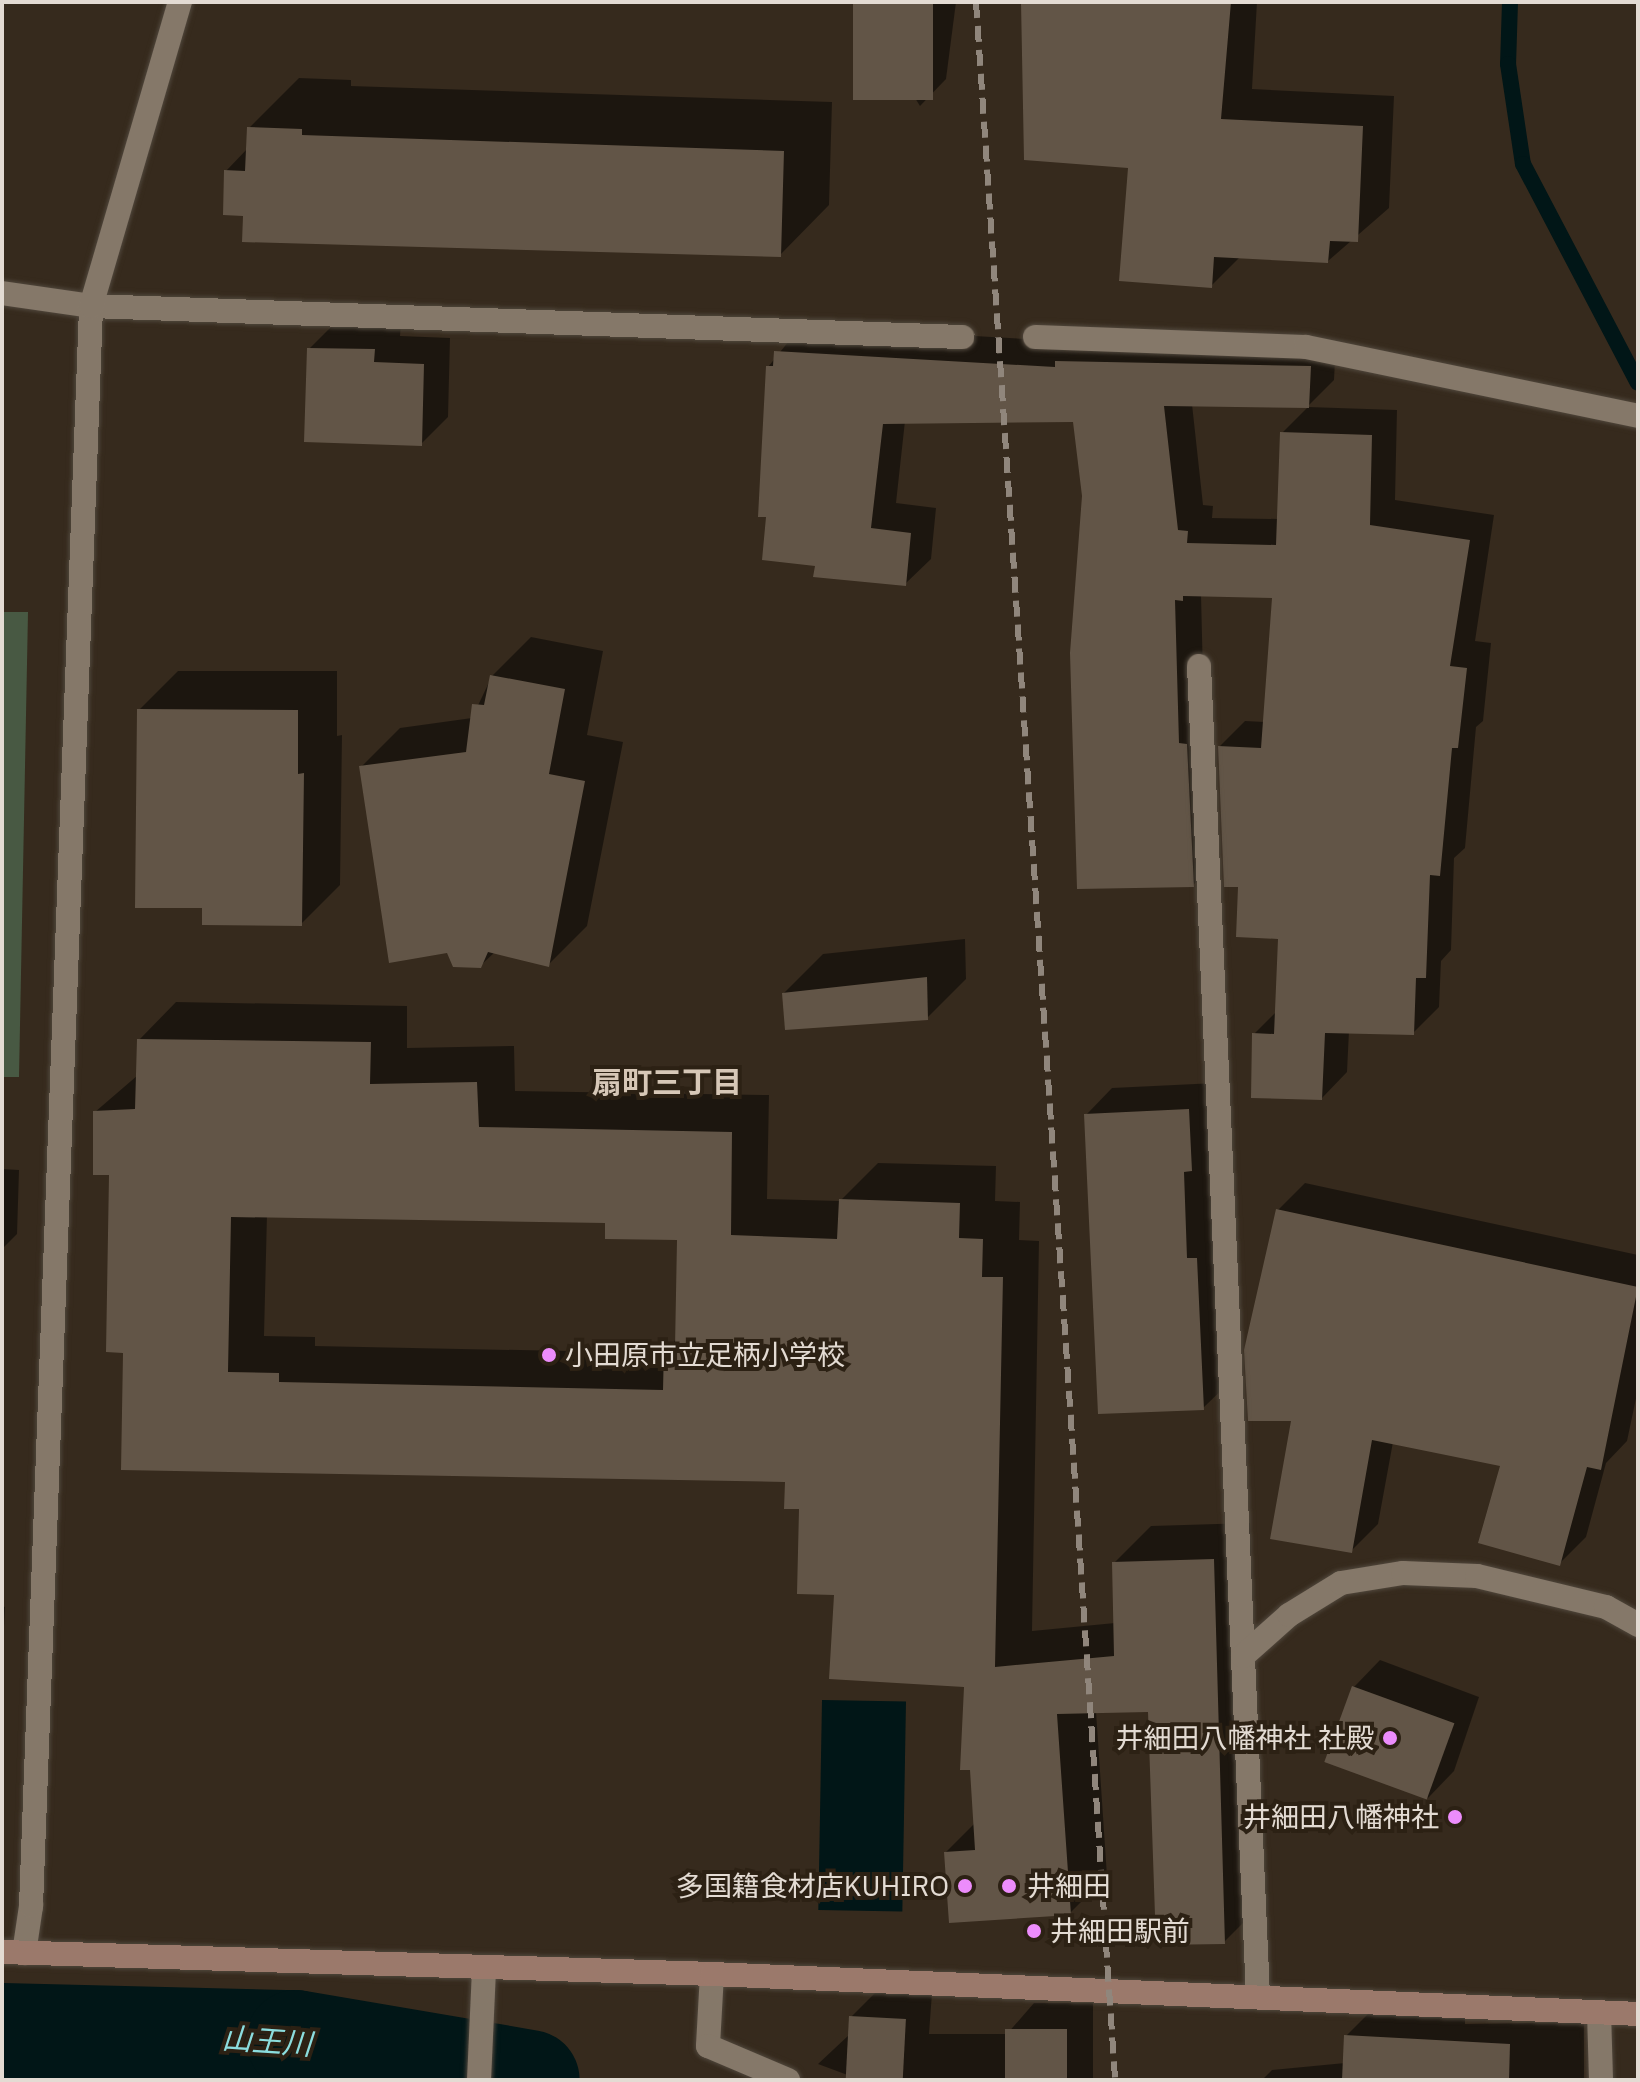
<!DOCTYPE html>
<meta charset="utf-8">
<style>
body{margin:0}
#map{position:relative;width:1640px;height:2082px;overflow:hidden;background:#362a1d;font-family:"IBM Plex Sans","Noto Sans JP",sans-serif}
div>[style]{position:absolute}
[style*='--x']{left:calc(var(--x)*1px);top:calc(var(--y)*1px);width:calc(var(--w)*1px);rotate:calc(var(--a)*1deg)}
.green>*{inset:0;background:#485943}
.water>*{inset:0;background:#011617;transform-origin:0 0}
.shadow>*{inset:0;background:#0007}
.stream>*{height:16px;margin:-8px;padding:0 8px;transform-origin:8px;border-radius:8px;background:#011617}
.river>*{height:100px;margin:-50px;padding:0 50px;transform-origin:50px;border-radius:50px;background:#011617}
.building>*{inset:0;background:#625547;transform-origin:0 0}
.roads{filter:drop-shadow(0 0 2px #50473c) drop-shadow(0 0 2px #50473c)}
.street>*{height:24px;margin:-12px;padding:0 12px;transform-origin:12px;border-radius:12px;background:#857869}
.secondary>*{height:24px;margin:-12px;padding:0 12px;transform-origin:12px;border-radius:12px;background:#9b796b}
.rail>*{height:6px;margin-top:-3px;transform-origin:0;background:repeating-linear-gradient(90deg,#90867c 0 16px,transparent 0 24px)}
.dots>*{width:22px;height:22px;translate:-50% -50%;box-sizing:border-box;border:4px solid #2c2114;border-radius:50%}
span{translate:-50% -50%;white-space:nowrap;text-align:center;line-height:1.15;-webkit-text-stroke:8px #2c2114;paint-order:stroke}
.poi-label{font-size:28px;color:#e3dbd3}
.left{translate:0 -50%;text-align:left}
.right{translate:-100% -50%;text-align:right}
.neighbourhood-label{font-size:30px;color:#d6c7b7;font-weight:700}
.water-label{font-size:30px;color:#8bddde;font-style:italic}
.frame{position:absolute;inset:0;border:4px solid #e3dbd3;pointer-events:none}
</style>
<div id="map">
<div class="green">
<div style="clip-path:polygon(2px 612px,28px 612px,19px 1077px,2px 1077px)"></div>
</div>
<div class="water">
<div style="left:822px;top:1700px;width:84px;height:210px;rotate:1deg"></div>
</div>
<div class="shadow">
<div style="clip-path:polygon(855px 2px,956px 2px,946px 79px,920px 106px)"></div>
<div style="clip-path:polygon(1023px 2px,1257px 2px,1252px 89px,1394px 96px,1389px 208px,1328px 261px,1240px 257px,1211px 286px)"></div>
<div style="clip-path:polygon(299px 78px,351px 80px,351px 86px,832px 102px,829px 205px,780px 255px,245px 214px,226px 171px,248px 148px,249px 128px)"></div>
<div style="clip-path:polygon(335px 323px,401px 323px,400px 336px,450px 338px,448px 417px,421px 444px,309px 349px)"></div>
<div style="clip-path:polygon(801px 326px,1077px 342px,1336px 341px,1334px 380px,1308px 406px,1192px 404px,1203px 505px,1213px 506px,1212px 518px,1279px 519px,1282px 433px,1308px 407px,1397px 410px,1395px 500px,1494px 515px,1475px 641px,1491px 643px,1483px 721px,1476px 727px,1465px 848px,1454px 858px,1451px 950px,1441px 961px,1439px 1007px,1413px 1033px,1349px 1031px,1347px 1072px,1322px 1098px,1254px 1034px,1277px 1011px,1280px 937px,1240px 885px,1220px 746px,1245px 721px,1265px 722px,1274px 596px,1201px 594px,1204px 718px,1219px 860px,1193px 885px,1084px 495px,1075px 420px,905px 421px,896px 503px,936px 508px,931px 559px,905px 584px,817px 564px,768px 515px,768px 367px)"></div>
<div style="clip-path:polygon(531px 637px,603px 651px,587px 735px,623px 742px,587px 926px,548px 965px,495px 952px,480px 966px,361px 767px,400px 728px,472px 718px,492px 676px)"></div>
<div style="clip-path:polygon(178px 671px,337px 671px,337px 736px,342px 735px,340px 885px,301px 924px,204px 906px,139px 710px)"></div>
<div style="clip-path:polygon(965px 939px,966px 979px,927px 1018px,784px 993px,823px 954px)"></div>
<div style="clip-path:polygon(evenodd,176px 1002px,407px 1006px,407px 1048px,514px 1046px,515px 1091px,769px 1095px,767px 1199px,840px 1201px,878px 1163px,996px 1166px,995px 1201px,1020px 1202px,1019px 1240px,1039px 1241px,1032px 1631px,1115px 1623px,1114px 1563px,1151px 1526px,1250px 1523px,1261px 1905px,1224px 1942px,1150px 1710px,1096px 1711px,1107px 1876px,1070px 1913px,946px 1852px,975px 1823px,966px 1685px,836px 1594px,787px 1480px,123px 1468px,125px 1351px,111px 1173px,95px 1112px,138px 1075px,139px 1040px,176px 1002px,267px 1215px,607px 1221px,680px 1238px,678px 1336px,666px 1353px,315px 1346px,315px 1337px,264px 1336px,267px 1215px)"></div>
<div style="clip-path:polygon(1216px 1083px,1230px 1382px,1203px 1408px,1086px 1115px,1112px 1088px)"></div>
<div style="clip-path:polygon(2px 1169px,19px 1170px,17px 1234px,2px 1249px)"></div>
<div style="clip-path:polygon(1305px 1183px,1638px 1255px,1638px 1389px,1627px 1441px,1606px 1463px,1586px 1537px,1559px 1564px,1502px 1464px,1393px 1442px,1378px 1524px,1351px 1551px,1293px 1419px,1278px 1210px)"></div>
<div style="clip-path:polygon(2px 1606px,5px 1607px,2px 1664px)"></div>
<div style="clip-path:polygon(1380px 1660px,1479px 1697px,1454px 1771px,1428px 1798px,1354px 1687px)"></div>
<div style="clip-path:polygon(878px 1990px,932px 1993px,929px 2034px,1007px 2034px,1034px 2003px,1093px 2003px,1093px 2080px,861px 2080px,818px 2064px,850px 2034px,851px 2017px)"></div>
<div style="clip-path:polygon(1371px 2011px,1465px 2017px,1465px 2024px,1584px 2022px,1584px 2079px,1596px 2080px,1262px 2080px,1272px 2070px,1345px 2063px,1346px 2036px)"></div>
</div>
<div class="stream">
<div style="--x:1510;--y:2;--w:62;--a:91.8"></div>
<div style="--x:1508;--y:64;--w:101;--a:81.5"></div>
<div style="--x:1523;--y:164;--w:247;--a:62.3"></div>
</div>
<div class="river">
<div style="--x:2;--y:2033;--w:294;--a:1.4"></div>
<div style="--x:296;--y:2040;--w:237;--a:9.7"></div>
</div>
<div class="building">
<div style="left:853px;top:2px;width:80px;height:98px"></div>
<div style="clip-path:polygon(1021px 2px,1231px 2px,1221px 119px,1363px 126px,1358px 242px,1330px 241px,1328px 263px,1214px 257px,1212px 288px,1119px 281px,1128px 168px,1024px 160px)"></div>
<div style="clip-path:polygon(247px 127px,302px 129px,302px 135px,784px 151px,781px 257px,242px 242px,243px 216px,223px 215px,224px 170px,245px 171px)"></div>
<div style="clip-path:polygon(307px 348px,375px 349px,374px 362px,424px 364px,422px 446px,304px 442px)"></div>
<div style="clip-path:polygon(774px 351px,1055px 367px,1055px 361px,1311px 366px,1309px 408px,1164px 406px,1178px 530px,1188px 531px,1187px 543px,1276px 545px,1280px 432px,1372px 435px,1370px 525px,1470px 540px,1450px 666px,1467px 668px,1458px 748px,1452px 748px,1440px 876px,1430px 875px,1426px 978px,1416px 978px,1414px 1035px,1325px 1033px,1322px 1100px,1251px 1098px,1252px 1033px,1274px 1034px,1278px 939px,1236px 937px,1238px 887px,1224px 887px,1218px 746px,1261px 748px,1272px 598px,1183px 596px,1183px 601px,1175px 600px,1179px 743px,1187px 744px,1194px 887px,1077px 889px,1070px 653px,1082px 496px,1073px 422px,883px 424px,871px 528px,911px 533px,906px 586px,813px 577px,815px 566px,762px 560px,766px 517px,758px 517px,766px 366px,773px 366px)"></div>
<div style="clip-path:polygon(490px 675px,565px 689px,549px 774px,585px 781px,549px 967px,488px 952px,481px 968px,453px 967px,447px 953px,389px 963px,359px 766px,466px 752px,472px 704px,484px 705px)"></div>
<div style="clip-path:polygon(137px 709px,298px 710px,298px 774px,304px 773px,302px 926px,202px 925px,202px 908px,135px 908px)"></div>
<div style="clip-path:polygon(927px 977px,928px 1020px,785px 1030px,782px 993px)"></div>
<div style="clip-path:polygon(evenodd,137px 1039px,371px 1042px,370px 1084px,477px 1082px,479px 1127px,732px 1132px,731px 1235px,837px 1239px,839px 1199px,960px 1203px,959px 1238px,983px 1239px,982px 1277px,1003px 1277px,995px 1667px,1114px 1656px,1112px 1562px,1214px 1559px,1225px 1944px,1156px 1945px,1148px 1712px,1057px 1714px,1071px 1915px,949px 1923px,944px 1852px,975px 1850px,970px 1770px,960px 1770px,964px 1687px,829px 1679px,834px 1595px,797px 1594px,799px 1509px,784px 1509px,785px 1482px,121px 1470px,123px 1353px,106px 1352px,109px 1175px,93px 1175px,93px 1111px,135px 1109px,137px 1039px,231px 1217px,605px 1223px,605px 1239px,677px 1240px,675px 1347px,664px 1347px,663px 1390px,279px 1382px,279px 1373px,228px 1372px,231px 1217px)"></div>
<div style="clip-path:polygon(1189px 1109px,1192px 1171px,1184px 1172px,1187px 1258px,1197px 1258px,1204px 1410px,1098px 1414px,1084px 1114px)"></div>
<div style="clip-path:polygon(1276px 1209px,1638px 1287px,1601px 1470px,1587px 1467px,1560px 1566px,1478px 1543px,1500px 1466px,1372px 1440px,1352px 1553px,1270px 1539px,1291px 1421px,1248px 1421px,1244px 1350px)"></div>
<div style="left:1352px;top:1686px;width:109px;height:81px;rotate:20deg"></div>
<div style="left:849px;top:2016px;width:57px;height:64px;rotate:3deg"></div>
<div style="left:1005px;top:2029px;width:62px;height:51px"></div>
<div style="clip-path:polygon(1344px 2035px,1510px 2044px,1509px 2080px,1342px 2080px)"></div>
</div>
<div class="roads">
<div class="street">
<div style="--x:2;--y:293;--w:90;--a:8.3"></div>
<div style="--x:91;--y:306;--w:872;--a:2.04"></div>
<div style="--x:1035;--y:337;--w:271;--a:2.1"></div>
<div style="--x:1306;--y:347;--w:339;--a:11.7"></div>
<div style="--x:1199;--y:666;--w:1332;--a:87.46"></div>
<div style="--x:1243;--y:1656;--w:62;--a:-41.7"></div>
<div style="--x:1289;--y:1615;--w:61;--a:-31.6"></div>
<div style="--x:1341;--y:1583;--w:63;--a:-9.2"></div>
<div style="--x:1403;--y:1573;--w:74;--a:2.3"></div>
<div style="--x:1477;--y:1576;--w:133;--a:13.5"></div>
<div style="--x:1606;--y:1607;--w:37;--a:29"></div>
<div style="--x:24;--y:1953;--w:48;--a:-81.5"></div>
<div style="--x:31;--y:1906;--w:1601;--a:-87.85"></div>
<div style="--x:91;--y:306;--w:317;--a:-73.7"></div>
<div style="--x:712;--y:1974;--w:72;--a:93.2"></div>
<div style="--x:708;--y:2046;--w:87;--a:23"></div>
<div style="--x:1599;--y:2012;--w:68;--a:88.3"></div>
<div style="--x:479;--y:2080;--w:111;--a:-87.4"></div>
</div>
<div class="secondary">
<div style="--x:2;--y:1952;--w:710;--a:1.77"></div>
<div style="--x:712;--y:1974;--w:927;--a:2.47"></div>
</div>
</div>
<div class="rail">
<div style="--x:976;--y:2;--w:2083;--a:86.17"></div>
</div>
<div class="dots">
<div style="left:549px;top:1355px;background:#ec8cfb"></div>
<div style="left:1390px;top:1738px;background:#ec8cfb"></div>
<div style="left:1455px;top:1817px;background:#ec8cfb"></div>
<div style="left:965px;top:1886px;background:#ec8cfb"></div>
<div style="left:1009px;top:1886px;background:#ec8cfb"></div>
<div style="left:1034px;top:1931px;background:#ec8cfb"></div>
</div>
<div class="poi-label">
<span class="left" style="left:565px;top:1355px">小田原市立足柄小学校</span>
<span class="right" style="left:1374px;top:1738px">井細田八幡神社 社殿</span>
<span class="right" style="left:1439px;top:1817px">井細田八幡神社</span>
<span class="right" style="left:949px;top:1886px">多国籍食材店KUHIRO</span>
<span class="left" style="left:1027px;top:1886px">井細田</span>
<span class="left" style="left:1050px;top:1931px">井細田駅前</span>
</div>
<div class="neighbourhood-label">
<span style="left:667px;top:1082px">扇町三丁目</span>
</div>
<div class="water-label">
<span style="left:267px;top:2041px;rotate:4deg">山王川</span>
</div>
<div class="frame"></div>
</div>
